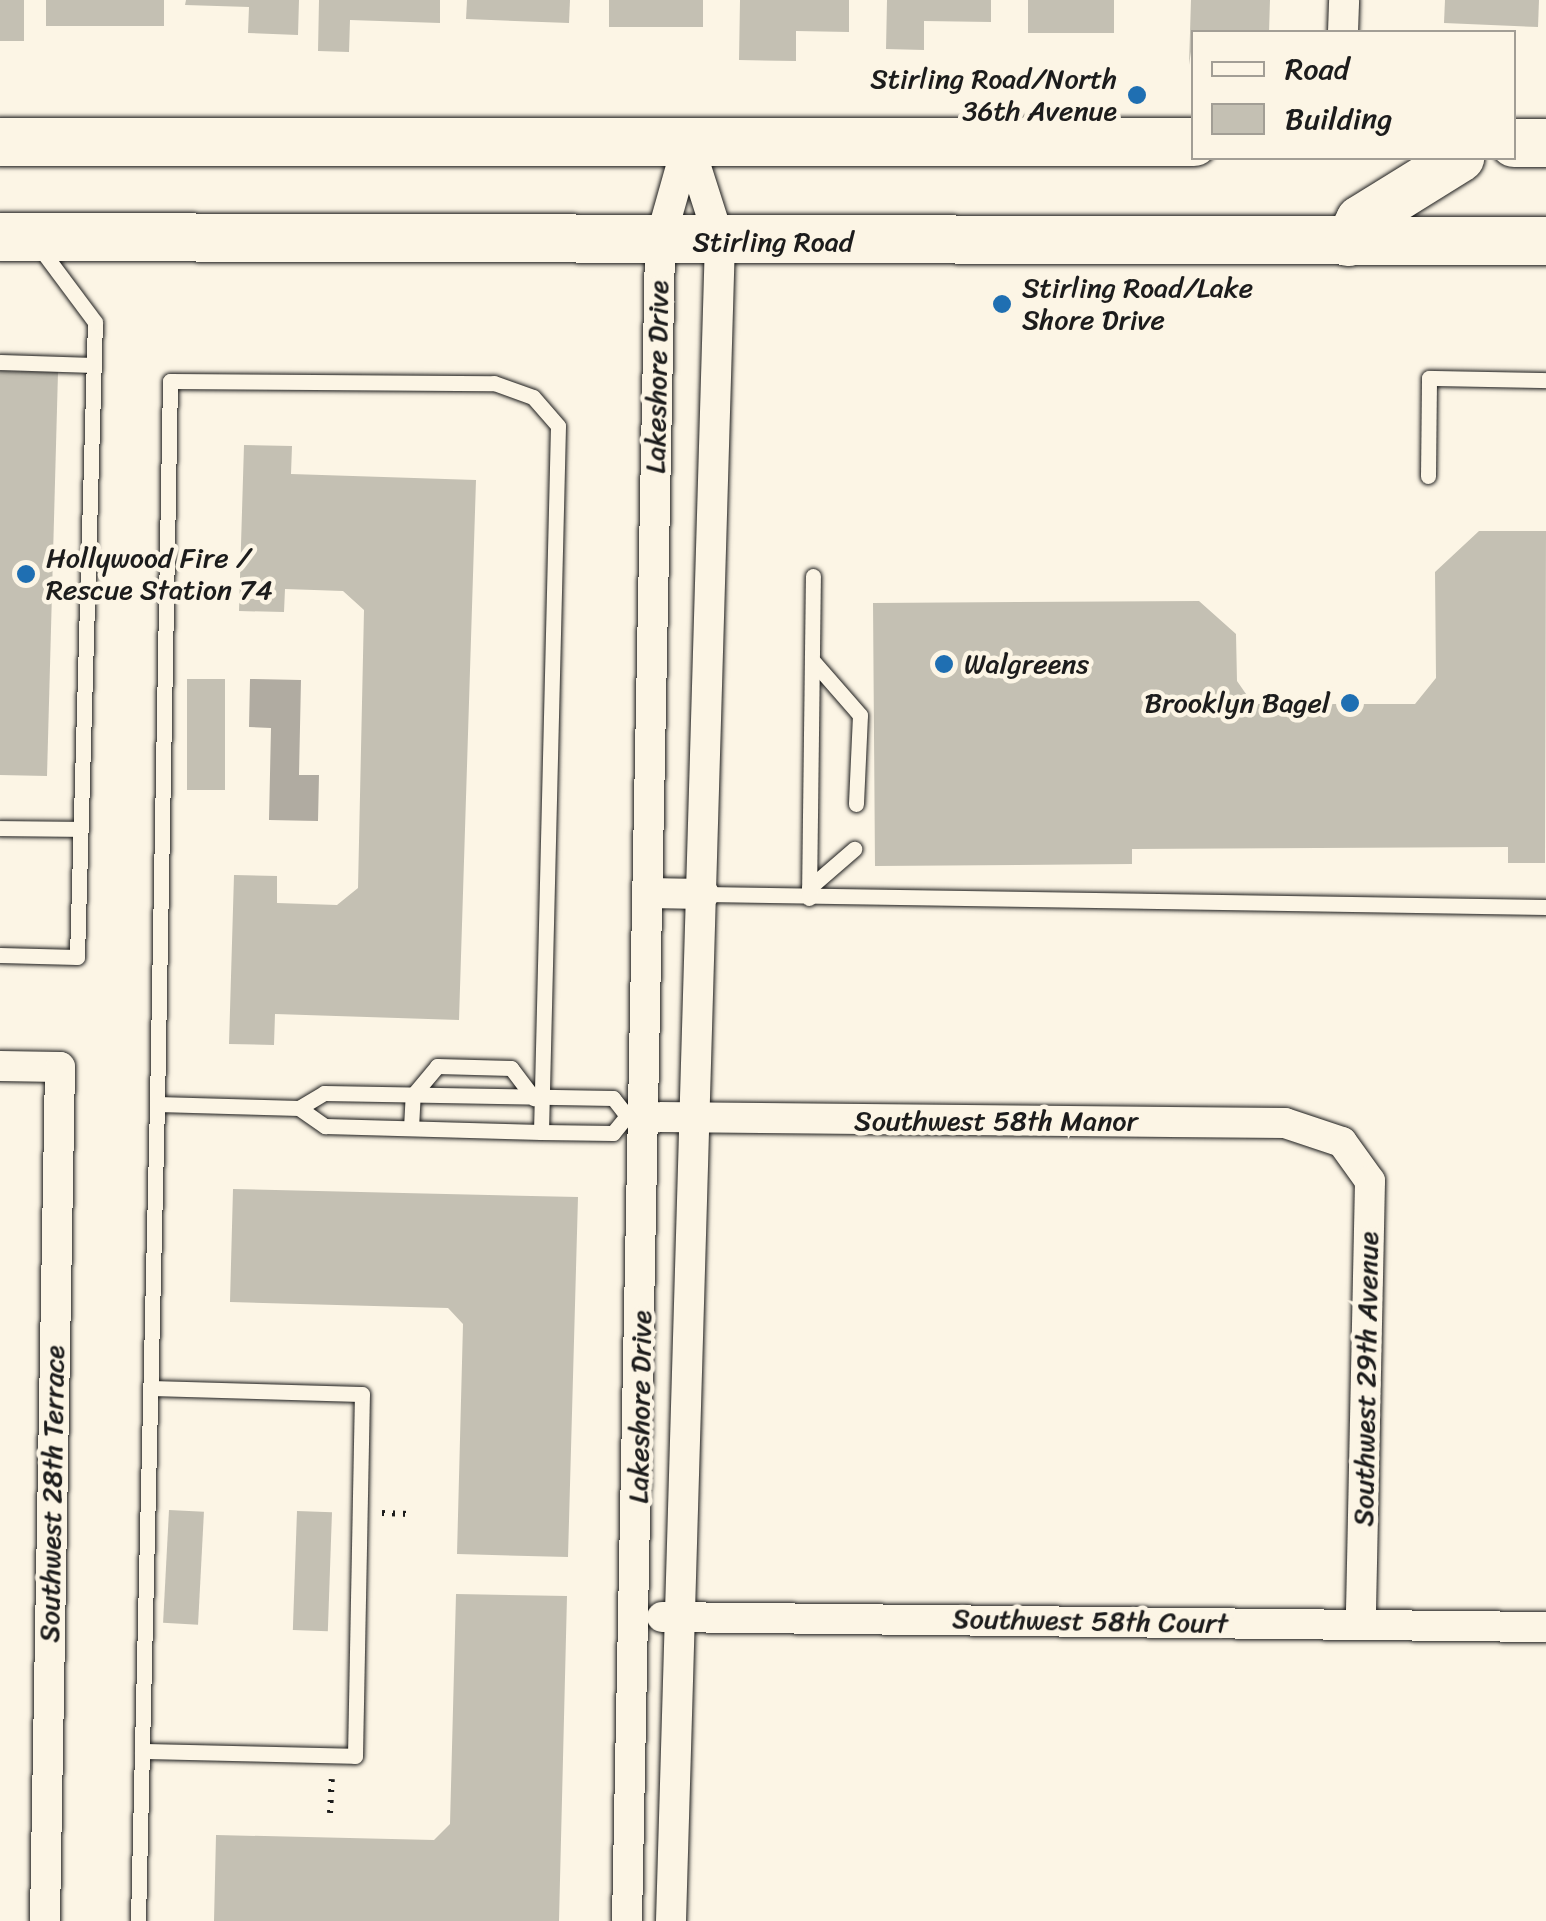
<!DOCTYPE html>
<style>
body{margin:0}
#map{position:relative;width:1546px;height:1921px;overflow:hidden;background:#fcf5e5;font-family:Sriracha,sans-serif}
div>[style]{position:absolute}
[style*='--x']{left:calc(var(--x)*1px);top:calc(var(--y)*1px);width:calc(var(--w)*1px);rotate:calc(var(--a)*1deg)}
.water>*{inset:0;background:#b0aba1}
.building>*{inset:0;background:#c4c0b3;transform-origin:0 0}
.path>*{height:6px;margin-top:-3px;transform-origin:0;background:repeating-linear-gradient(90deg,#1c1c1c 0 2.5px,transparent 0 10.5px)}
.roads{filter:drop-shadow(0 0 2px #1c1c1c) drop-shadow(0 0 2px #1c1c1c)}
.service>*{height:15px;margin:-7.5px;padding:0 7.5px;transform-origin:7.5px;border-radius:7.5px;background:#fcf5e5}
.minor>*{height:30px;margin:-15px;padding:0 15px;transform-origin:15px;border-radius:15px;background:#fcf5e5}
.primary>*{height:48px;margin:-24px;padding:0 24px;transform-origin:24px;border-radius:24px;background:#fcf5e5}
.dots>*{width:28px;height:28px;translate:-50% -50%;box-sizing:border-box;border:5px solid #fcf5e5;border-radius:50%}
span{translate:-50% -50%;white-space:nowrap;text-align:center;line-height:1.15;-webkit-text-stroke:9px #fcf5e5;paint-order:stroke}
.poi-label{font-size:28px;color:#1c1c1c}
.right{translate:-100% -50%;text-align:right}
.left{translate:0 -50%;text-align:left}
.street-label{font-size:28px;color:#1c1c1c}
.legend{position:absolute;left:1191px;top:30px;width:325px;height:130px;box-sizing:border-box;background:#fcf5e5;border:2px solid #a29e95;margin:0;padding:12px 18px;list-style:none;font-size:30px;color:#1c1c1c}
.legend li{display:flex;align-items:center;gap:20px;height:50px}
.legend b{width:50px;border:2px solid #a29e95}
</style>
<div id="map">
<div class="water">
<div style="clip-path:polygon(250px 679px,301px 680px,299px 775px,319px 775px,318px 821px,269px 820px,271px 728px,249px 727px)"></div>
</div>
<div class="building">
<div style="left:0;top:0;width:24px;height:41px"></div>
<div style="left:46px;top:0;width:118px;height:26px"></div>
<div style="clip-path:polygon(186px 0,299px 0,298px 35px,248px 33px,249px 7px,185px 5px)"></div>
<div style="clip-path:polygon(319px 0,440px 0,440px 23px,350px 20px,349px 52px,318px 51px)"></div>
<div style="clip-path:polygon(467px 0,570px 0,569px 23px,466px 19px)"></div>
<div style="left:609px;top:0;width:94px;height:27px"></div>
<div style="clip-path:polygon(740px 0,849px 0,849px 32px,796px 31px,796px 61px,739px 60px)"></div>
<div style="clip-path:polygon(887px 0,991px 0,991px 22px,924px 21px,924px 50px,886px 49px)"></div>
<div style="left:1028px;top:0;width:86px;height:33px"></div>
<div style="clip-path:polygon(1191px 0,1270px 0,1269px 32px,1194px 32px,1189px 65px)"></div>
<div style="clip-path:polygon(1445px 0,1539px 0,1538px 27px,1444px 23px)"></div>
<div style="clip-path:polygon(0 371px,58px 372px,47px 776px,0 775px)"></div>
<div style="clip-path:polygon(244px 445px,292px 446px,291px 474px,476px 480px,459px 1020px,275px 1014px,274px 1045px,229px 1044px,234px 875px,277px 876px,277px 903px,337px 905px,358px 888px,364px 610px,343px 591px,285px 589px,284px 612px,239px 611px)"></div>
<div style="clip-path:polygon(1479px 531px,1546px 531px,1545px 863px,1508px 863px,1508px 847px,1132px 849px,1132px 864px,875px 866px,873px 603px,1199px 601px,1236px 634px,1237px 681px,1253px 704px,1415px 704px,1436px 678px,1435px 572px)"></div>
<div style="left:187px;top:679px;width:38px;height:111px"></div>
<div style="clip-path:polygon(233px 1189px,578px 1197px,568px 1557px,457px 1554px,463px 1324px,448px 1308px,230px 1302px)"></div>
<div style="left:169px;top:1510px;width:35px;height:113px;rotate:3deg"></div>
<div style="left:297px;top:1511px;width:35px;height:119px;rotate:2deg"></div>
<div style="clip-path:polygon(456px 1594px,567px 1596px,559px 1921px,214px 1921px,216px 1835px,434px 1840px,450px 1824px)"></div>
</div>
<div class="path">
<div style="--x:382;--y:1513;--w:28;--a:2"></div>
<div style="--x:330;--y:1813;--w:34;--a:-87"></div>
</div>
<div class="roads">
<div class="service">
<div style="--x:0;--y:362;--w:94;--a:1.8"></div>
<div style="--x:1428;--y:476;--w:98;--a:-89.4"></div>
<div style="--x:1429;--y:378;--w:117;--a:1"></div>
<div style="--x:812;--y:660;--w:73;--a:48.9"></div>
<div style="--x:860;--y:715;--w:89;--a:92.6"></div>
<div style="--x:0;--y:828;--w:81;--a:0.7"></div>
<div style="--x:809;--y:888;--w:60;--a:-40.9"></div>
<div style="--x:704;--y:894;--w:842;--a:0.88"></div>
<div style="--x:809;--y:898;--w:322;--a:-89.3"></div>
<div style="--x:0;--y:955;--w:77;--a:1.5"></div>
<div style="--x:77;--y:957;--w:635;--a:-88.38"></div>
<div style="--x:95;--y:322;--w:94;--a:-126.7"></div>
<div style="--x:157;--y:1104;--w:723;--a:-88.97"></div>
<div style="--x:170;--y:381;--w:324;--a:0.4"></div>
<div style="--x:494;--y:383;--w:41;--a:19.7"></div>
<div style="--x:533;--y:397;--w:38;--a:49"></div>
<div style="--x:558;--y:426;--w:706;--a:91.38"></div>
<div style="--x:299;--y:1108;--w:29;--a:-31"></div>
<div style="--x:324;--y:1093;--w:289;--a:1"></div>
<div style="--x:613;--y:1098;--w:23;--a:52"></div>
<div style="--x:627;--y:1116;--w:10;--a:0"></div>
<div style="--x:411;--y:1128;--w:33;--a:-87"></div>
<div style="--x:413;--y:1095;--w:38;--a:-50"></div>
<div style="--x:437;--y:1066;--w:74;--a:1.5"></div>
<div style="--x:511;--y:1068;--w:38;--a:53"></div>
<div style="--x:142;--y:1751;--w:213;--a:1.3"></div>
<div style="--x:355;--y:1756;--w:362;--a:-88.9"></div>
<div style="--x:362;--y:1394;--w:212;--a:-178.4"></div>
<div style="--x:138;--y:1921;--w:817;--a:-88.67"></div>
<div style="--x:157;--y:1104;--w:142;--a:1.6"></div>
<div style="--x:299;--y:1108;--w:32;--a:35"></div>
<div style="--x:325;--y:1126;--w:216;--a:1.6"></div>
<div style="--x:541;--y:1132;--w:72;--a:0.8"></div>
<div style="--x:613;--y:1133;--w:22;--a:-51"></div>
</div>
<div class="minor">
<div style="--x:1343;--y:32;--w:32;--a:-88"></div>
<div style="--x:648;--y:893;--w:56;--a:1"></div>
<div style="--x:0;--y:1066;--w:60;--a:1"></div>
<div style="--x:60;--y:1067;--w:854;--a:91.01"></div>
<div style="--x:647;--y:1117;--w:638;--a:0.54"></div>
<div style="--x:1285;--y:1123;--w:60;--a:18.4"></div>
<div style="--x:1342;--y:1142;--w:48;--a:54.3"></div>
<div style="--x:1370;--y:1181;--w:443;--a:91.2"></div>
<div style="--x:662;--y:1617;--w:884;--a:0.65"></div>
<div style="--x:627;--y:1921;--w:1680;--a:-88.87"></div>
<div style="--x:660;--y:241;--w:103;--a:-74.2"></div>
<div style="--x:671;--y:1921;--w:1680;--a:-88.33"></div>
<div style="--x:720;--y:242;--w:105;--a:-107.7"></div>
</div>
<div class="primary">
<div style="--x:0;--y:142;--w:1194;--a:0"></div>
<div style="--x:1514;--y:143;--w:32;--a:0"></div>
<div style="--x:0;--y:237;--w:1546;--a:0.15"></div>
<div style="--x:1349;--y:242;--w:25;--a:-63"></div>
<div style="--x:1360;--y:220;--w:118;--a:-31.8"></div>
</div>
</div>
<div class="dots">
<div style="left:1137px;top:95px;background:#1f6fb2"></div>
<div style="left:1002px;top:304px;background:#1f6fb2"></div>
<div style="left:26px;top:574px;background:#1f6fb2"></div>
<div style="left:944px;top:664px;background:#1f6fb2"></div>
<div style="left:1350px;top:703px;background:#1f6fb2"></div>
</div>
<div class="poi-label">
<span class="right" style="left:1117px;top:95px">Stirling Road/North<br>36th Avenue</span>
<span class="left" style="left:1022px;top:304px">Stirling Road/Lake<br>Shore Drive</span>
<span class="left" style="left:46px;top:574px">Hollywood Fire /<br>Rescue Station 74</span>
<span class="left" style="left:964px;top:664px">Walgreens</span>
<span class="right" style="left:1330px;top:703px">Brooklyn Bagel</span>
</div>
<div class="street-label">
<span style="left:773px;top:242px">Stirling Road</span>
<span style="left:657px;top:377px;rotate:-89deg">Lakeshore Drive</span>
<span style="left:996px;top:1121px">Southwest 58th Manor</span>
<span style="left:1366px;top:1379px;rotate:-89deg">Southwest 29th Avenue</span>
<span style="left:640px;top:1407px;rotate:-89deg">Lakeshore Drive</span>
<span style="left:52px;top:1494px;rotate:-89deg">Southwest 28th Terrace</span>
<span style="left:1090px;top:1621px;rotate:1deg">Southwest 58th Court</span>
</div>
<ul class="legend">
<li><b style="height:12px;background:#fcf5e5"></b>Road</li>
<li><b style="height:28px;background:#c4c0b3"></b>Building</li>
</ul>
</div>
